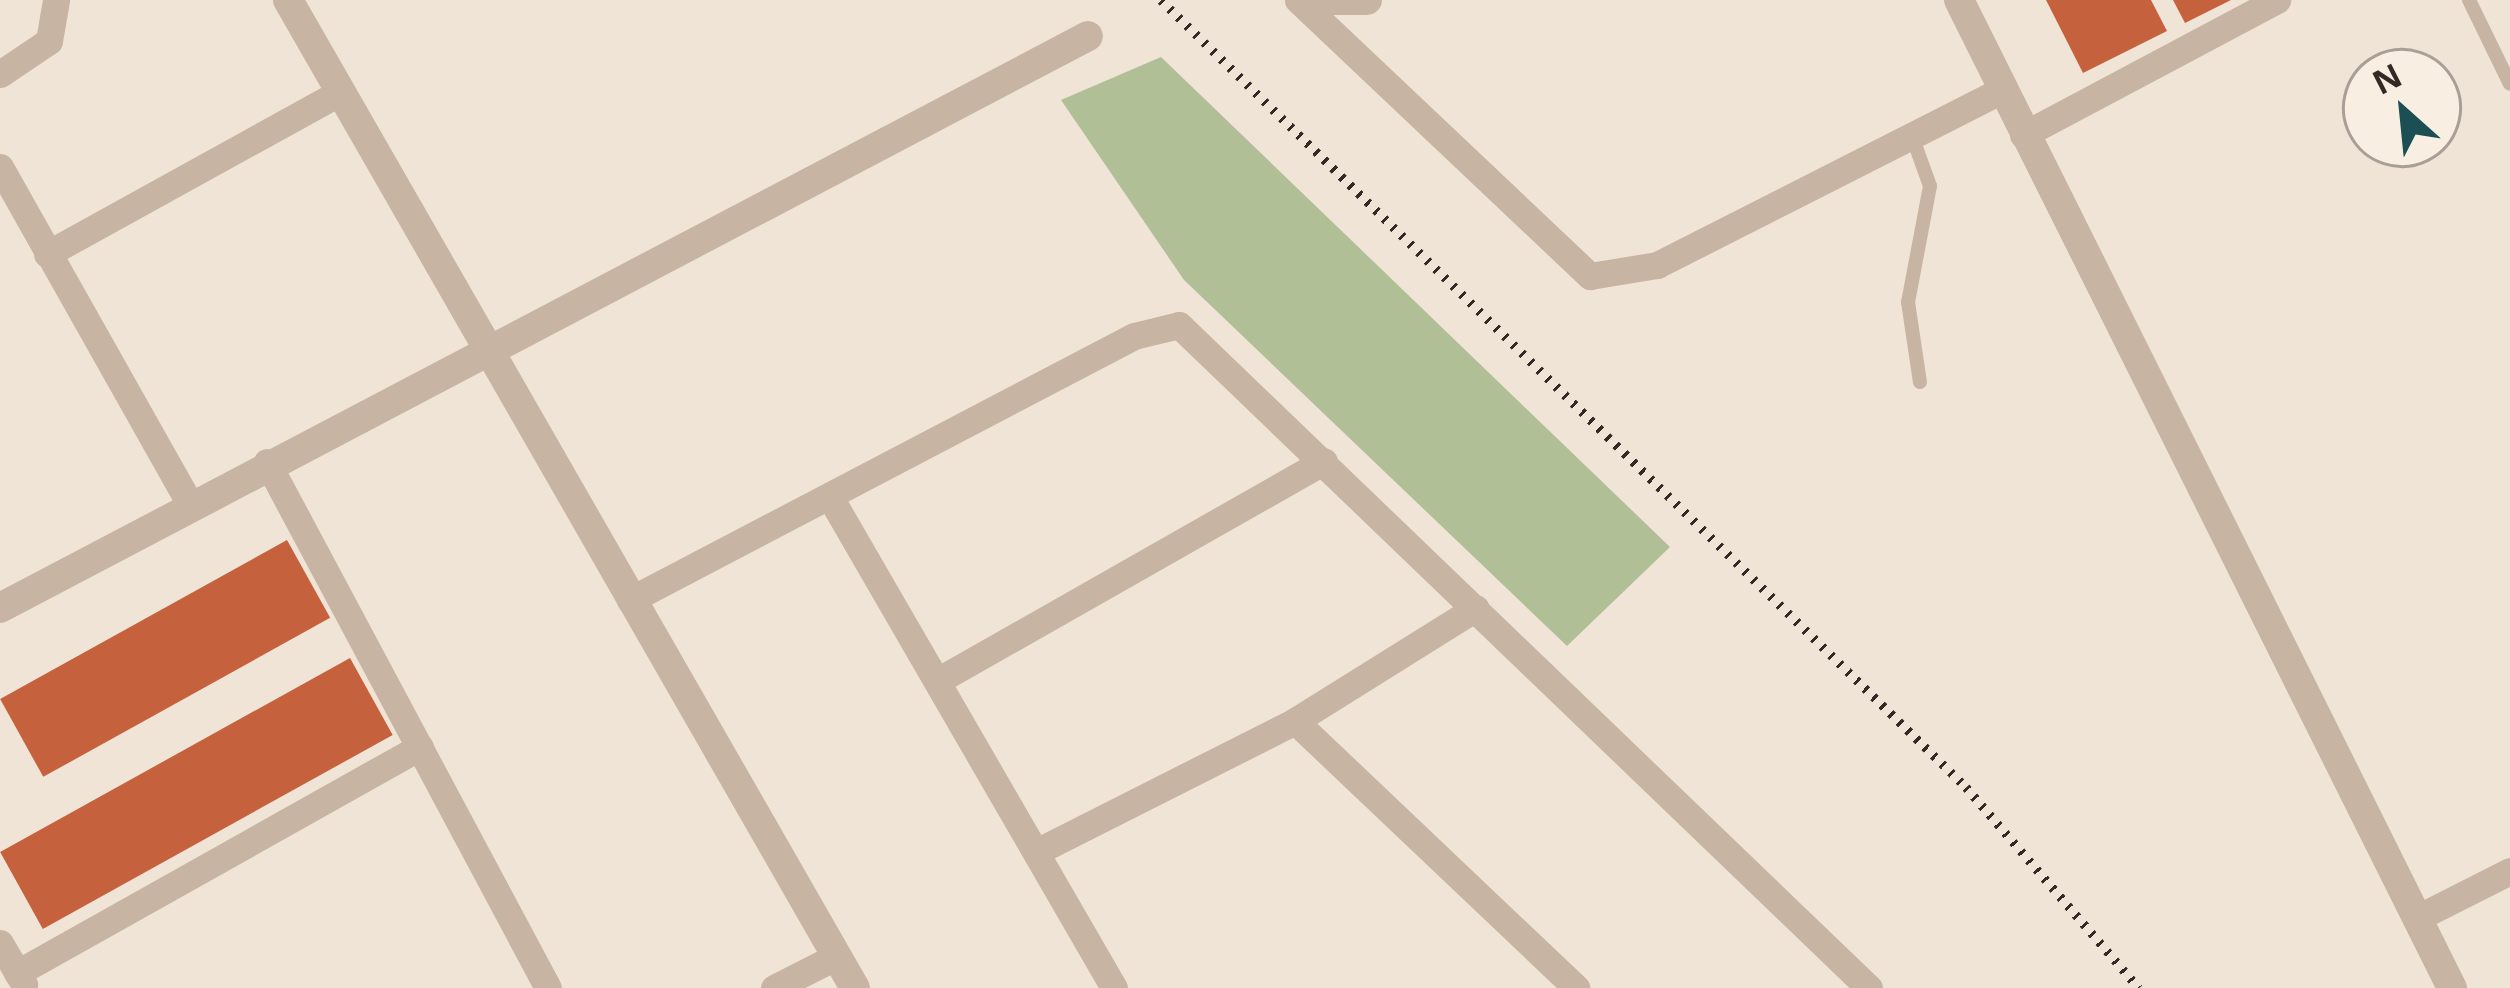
<!DOCTYPE html>
<style>
body{margin:0}
#map{position:relative;width:2510px;height:988px;overflow:hidden;background:#f0e4d6;font-family:"Open Sans",sans-serif}
div>[style]{position:absolute}
[style*='--x']{left:calc(var(--x)*1px);top:calc(var(--y)*1px);width:calc(var(--w)*1px);rotate:calc(var(--a)*1deg)}
.green>*{inset:0;background:#b1bf97}
.building>*{inset:0;background:#c6613e;transform-origin:0 0}
.service>*{height:14px;margin:-7px;padding:0 7px;transform-origin:7px;border-radius:7px;background:#c8b4a3}
.minor>*{height:27px;margin:-13.5px;padding:0 13.5px;transform-origin:13.5px;border-radius:13.5px;background:#c8b4a3}
.tertiary>*{height:30px;margin:-15px;padding:0 15px;transform-origin:15px;border-radius:15px;background:#c8b4a3}
.rail>*{height:9px;margin-top:-4.5px;transform-origin:0;background:repeating-linear-gradient(90deg,#332925 0 3px,transparent 0 12px)}
span{translate:-50% -50%;white-space:nowrap;text-align:center;line-height:1.15;-webkit-text-stroke:9px #f9eee2;paint-order:stroke}
.north{position:absolute;left:2342px;top:48px;width:120px;height:120px;box-sizing:border-box;background:#f9eee2;border:3px solid #aa9f96;border-radius:50%;rotate:333deg;font-size:33px;font-weight:700;line-height:48px;text-align:center;color:#332925}
.north::after{content:'';display:block;margin:auto;width:42px;height:54px;background:#1b4f54;clip-path:polygon(50% 0,100% 100%,50% 72%,0 100%)}
</style>
<div id="map">
<div class="green">
<div style="clip-path:polygon(1161px 57px,1670px 547px,1567px 646px,1184px 280px,1061px 100px)"></div>
</div>
<div class="building">
<div style="clip-path:polygon(2046px 0,2151px 0,2167px 31px,2083px 73px)"></div>
<div style="clip-path:polygon(2173px 0,2231px 0,2185px 23px)"></div>
<div style="left:287px;top:540px;width:89px;height:328px;rotate:61deg"></div>
<div style="left:350px;top:658px;width:88px;height:400px;rotate:61deg"></div>
</div>
<div class="service">
<div style="--x:2469;--y:0;--w:93;--a:64"></div>
<div style="--x:1912;--y:136;--w:53;--a:70.2"></div>
<div style="--x:1930;--y:186;--w:118;--a:100.7"></div>
<div style="--x:1908;--y:302;--w:81;--a:81.5"></div>
</div>
<div class="minor">
<div style="--x:1298;--y:0;--w:402;--a:43.4"></div>
<div style="--x:1590;--y:276;--w:68;--a:-9.3"></div>
<div style="--x:1657;--y:265;--w:387;--a:-26.9"></div>
<div style="--x:0;--y:74;--w:59;--a:-34"></div>
<div style="--x:49;--y:41;--w:42;--a:-80.3"></div>
<div style="--x:2023;--y:135;--w:288;--a:-28"></div>
<div style="--x:0;--y:167;--w:387;--a:60.6"></div>
<div style="--x:47;--y:254;--w:335;--a:-28.9"></div>
<div style="--x:267;--y:462;--w:596;--a:61.89"></div>
<div style="--x:830;--y:497;--w:567;--a:59.95"></div>
<div style="--x:630;--y:600;--w:569;--a:-27.65"></div>
<div style="--x:1134;--y:336;--w:46;--a:-13.7"></div>
<div style="--x:1179;--y:325;--w:957;--a:43.86"></div>
<div style="--x:937;--y:681;--w:445;--a:-29.6"></div>
<div style="--x:1295;--y:721;--w:388;--a:43.5"></div>
<div style="--x:1036;--y:852;--w:290;--a:-26.8"></div>
<div style="--x:1295;--y:721;--w:213;--a:-32"></div>
<div style="--x:2417;--y:918;--w:104;--a:-26.8"></div>
<div style="--x:0;--y:943;--w:48;--a:59.7"></div>
<div style="--x:17;--y:973;--w:462;--a:-29.3"></div>
<div style="--x:774;--y:988;--w:71;--a:-26.9"></div>
</div>
<div class="tertiary">
<div style="--x:288;--y:0;--w:1139;--a:60.15"></div>
<div style="--x:1322;--y:0;--w:45;--a:0"></div>
<div style="--x:1959;--y:0;--w:1104;--a:63.48"></div>
<div style="--x:0;--y:608;--w:1229;--a:-27.73"></div>
</div>
<div class="rail">
<div style="--x:1161;--y:0;--w:1126;--a:44.35"></div>
<div style="--x:1966;--y:787;--w:265;--a:49.3"></div>
</div>
<div class="north">N</div>
</div>
